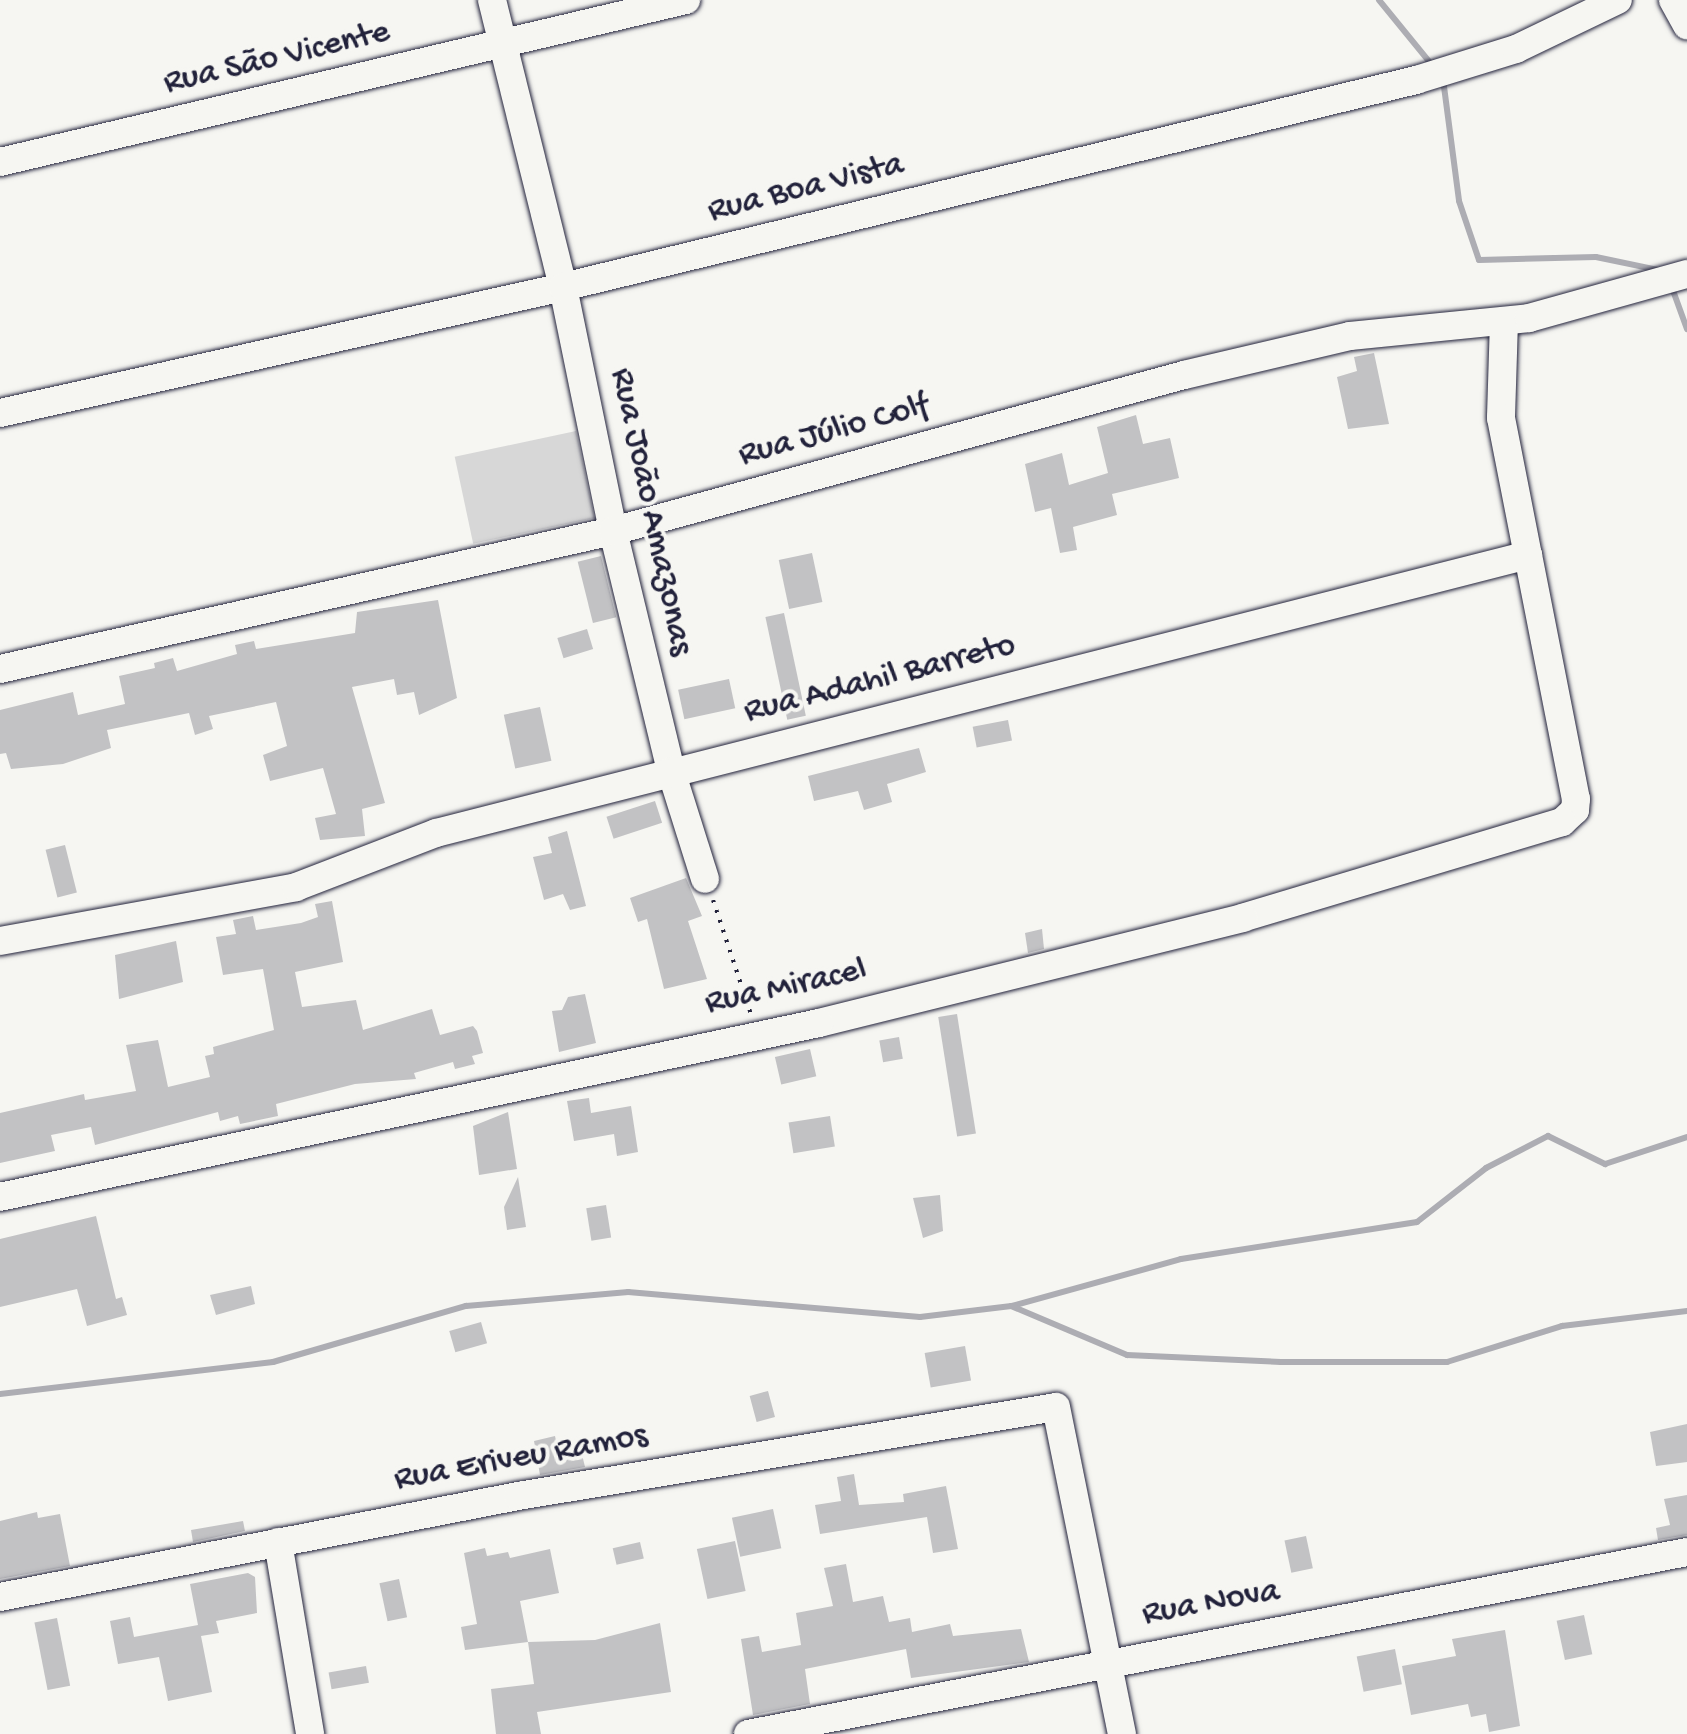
<!DOCTYPE html>
<meta charset="utf-8">
<style>
body{margin:0}
#map{position:relative;width:1687px;height:1734px;overflow:hidden;background:#f6f6f2;font-family:"Gochi Hand",sans-serif}
div>[style]{position:absolute}
[style*='--x']{left:calc(var(--x)*1px);top:calc(var(--y)*1px);width:calc(var(--w)*1px);rotate:calc(var(--a)*1deg)}
.green>*{inset:0;background:#d7d7d7;transform-origin:0 0}
.stream>*{height:6px;margin:-3px;padding:0 3px;transform-origin:3px;border-radius:3px;background:#adadb3}
.building>*{inset:0;background:#c2c2c4;transform-origin:0 0}
.path>*{height:4px;margin-top:-2px;transform-origin:0;background:repeating-linear-gradient(90deg,#22223b 0 2.5px,transparent 0 10.5px)}
.roads{filter:drop-shadow(0 0 2px #22223b) drop-shadow(0 0 2px #22223b)}
.minor>*{height:28px;margin:-14px;padding:0 14px;transform-origin:14px;border-radius:14px;background:#f6f6f2}
span{translate:-50% -50%;white-space:nowrap;text-align:center;line-height:1.15;-webkit-text-stroke:8px #f6f6f2;paint-order:stroke}
.street-label{font-size:35px;color:#22223b}
</style>
<div id="map">
<div class="green">
<div style="left:576px;top:431px;width:89px;height:124px;rotate:78deg"></div>
</div>
<div class="stream">
<div style="--x:1379;--y:0;--w:84;--a:50.8"></div>
<div style="--x:1443;--y:79;--w:123;--a:82.5"></div>
<div style="--x:1459;--y:201;--w:62;--a:71.3"></div>
<div style="--x:1479;--y:260;--w:117;--a:-1.5"></div>
<div style="--x:1596;--y:257;--w:68;--a:11.8"></div>
<div style="--x:1671;--y:285;--w:47;--a:70"></div>
<div style="--x:1012;--y:1306;--w:175;--a:-15.5"></div>
<div style="--x:1181;--y:1259;--w:239;--a:-8.9"></div>
<div style="--x:1417;--y:1222;--w:88;--a:-38"></div>
<div style="--x:1486;--y:1168;--w:70;--a:-27.3"></div>
<div style="--x:1548;--y:1136;--w:64;--a:26.2"></div>
<div style="--x:1605;--y:1164;--w:86;--a:-18.2"></div>
<div style="--x:0;--y:1394;--w:275;--a:-6.7"></div>
<div style="--x:273;--y:1362;--w:201;--a:-16.2"></div>
<div style="--x:466;--y:1306;--w:163;--a:-4.9"></div>
<div style="--x:628;--y:1292;--w:293;--a:4.9"></div>
<div style="--x:920;--y:1317;--w:92;--a:-6.9"></div>
<div style="--x:1011;--y:1306;--w:126;--a:22.9"></div>
<div style="--x:1127;--y:1355;--w:154;--a:2.6"></div>
<div style="--x:1281;--y:1362;--w:166;--a:0"></div>
<div style="--x:1447;--y:1362;--w:121;--a:-17.4"></div>
<div style="--x:1562;--y:1326;--w:126;--a:-6.8"></div>
</div>
<div class="building">
<div style="clip-path:polygon(1374px 353px,1389px 424px,1348px 429px,1337px 377px,1357px 371px,1354px 357px)"></div>
<div style="clip-path:polygon(1136px 415px,1143px 444px,1170px 438px,1179px 478px,1112px 494px,1117px 515px,1073px 527px,1077px 550px,1060px 553px,1051px 508px,1035px 512px,1025px 464px,1062px 453px,1069px 485px,1108px 473px,1097px 427px)"></div>
<div style="left:812px;top:553px;width:50px;height:34px;rotate:78deg"></div>
<div style="left:601px;top:556px;width:63px;height:24px;rotate:76deg"></div>
<div style="clip-path:polygon(438px 600px,457px 698px,419px 715px,414px 692px,397px 695px,394px 679px,352px 687px,385px 803px,362px 809px,365px 836px,320px 840px,315px 818px,336px 814px,323px 768px,270px 781px,263px 755px,287px 746px,276px 702px,209px 716px,213px 729px,195px 735px,189px 713px,107px 730px,111px 748px,63px 764px,11px 769px,6px 753px,0 754px,0 710px,73px 692px,78px 715px,125px 704px,119px 676px,155px 668px,154px 663px,173px 658px,177px 671px,237px 654px,235px 645px,254px 641px,256px 649px,355px 633px,357px 612px)"></div>
<div style="left:784px;top:613px;width:105px;height:19px;rotate:78deg"></div>
<div style="left:587px;top:629px;width:21px;height:31px;rotate:73deg"></div>
<div style="left:729px;top:679px;width:30px;height:52px;rotate:78deg"></div>
<div style="left:540px;top:707px;width:55px;height:37px;rotate:78deg"></div>
<div style="left:1008px;top:720px;width:21px;height:36px;rotate:79deg"></div>
<div style="clip-path:polygon(919px 748px,926px 772px,887px 784px,892px 802px,864px 810px,858px 791px,814px 801px,808px 776px)"></div>
<div style="left:655px;top:801px;width:23px;height:51px;rotate:72deg"></div>
<div style="clip-path:polygon(567px 831px,586px 906px,570px 910px,563px 894px,544px 900px,533px 857px,552px 853px,548px 837px)"></div>
<div style="left:65px;top:845px;width:49px;height:20px;rotate:76deg"></div>
<div style="clip-path:polygon(686px 878px,702px 916px,688px 921px,707px 979px,664px 989px,647px 919px,638px 922px,630px 898px)"></div>
<div style="clip-path:polygon(332px 901px,343px 962px,295px 972px,302px 1007px,356px 1000px,363px 1030px,432px 1009px,440px 1035px,473px 1026px,477px 1031px,483px 1053px,472px 1056px,475px 1064px,455px 1069px,453px 1062px,414px 1073px,416px 1079px,355px 1084px,276px 1104px,278px 1116px,240px 1124px,238px 1116px,220px 1121px,218px 1112px,95px 1145px,91px 1127px,51px 1135px,55px 1151px,0 1163px,0 1113px,84px 1094px,85px 1100px,136px 1091px,126px 1045px,158px 1040px,168px 1087px,210px 1077px,205px 1056px,214px 1054px,213px 1047px,274px 1030px,263px 969px,223px 975px,216px 937px,236px 934px,233px 920px,253px 916px,256px 930px,301px 923px,318px 917px,315px 904px)"></div>
<div style="clip-path:polygon(1042px 929px,1044px 949px,1028px 953px,1025px 933px)"></div>
<div style="clip-path:polygon(176px 941px,183px 982px,119px 999px,115px 955px)"></div>
<div style="clip-path:polygon(585px 994px,596px 1043px,559px 1052px,552px 1011px,562px 1010px,568px 997px)"></div>
<div style="left:957px;top:1014px;width:121px;height:19px;rotate:81deg"></div>
<div style="left:899px;top:1037px;width:22px;height:20px;rotate:80deg"></div>
<div style="left:810px;top:1049px;width:28px;height:36px;rotate:77deg"></div>
<div style="clip-path:polygon(589px 1098px,591px 1113px,631px 1106px,638px 1152px,617px 1156px,614px 1134px,574px 1141px,567px 1101px)"></div>
<div style="clip-path:polygon(508px 1112px,517px 1169px,479px 1175px,473px 1126px)"></div>
<div style="left:830px;top:1116px;width:31px;height:42px;rotate:81deg"></div>
<div style="clip-path:polygon(518px 1177px,526px 1227px,507px 1230px,504px 1207px)"></div>
<div style="clip-path:polygon(940px 1195px,943px 1231px,923px 1238px,913px 1198px)"></div>
<div style="left:606px;top:1205px;width:33px;height:20px;rotate:81deg"></div>
<div style="clip-path:polygon(96px 1216px,116px 1299px,122px 1297px,127px 1315px,87px 1326px,77px 1289px,0 1307px,0 1239px)"></div>
<div style="clip-path:polygon(251px 1286px,255px 1304px,216px 1315px,210px 1295px)"></div>
<div style="left:481px;top:1322px;width:22px;height:33px;rotate:74deg"></div>
<div style="left:965px;top:1346px;width:35px;height:41px;rotate:80deg"></div>
<div style="left:768px;top:1391px;width:27px;height:19px;rotate:75deg"></div>
<div style="clip-path:polygon(1687px 1424px,1687px 1462px,1656px 1466px,1650px 1432px)"></div>
<div style="clip-path:polygon(555px 1436px,558px 1450px,580px 1446px,585px 1467px,540px 1475px,534px 1441px)"></div>
<div style="clip-path:polygon(854px 1474px,859px 1505px,904px 1502px,903px 1494px,946px 1486px,958px 1549px,933px 1553px,927px 1517px,820px 1534px,815px 1505px,841px 1501px,837px 1477px)"></div>
<div style="clip-path:polygon(1687px 1495px,1687px 1535px,1658px 1540px,1656px 1528px,1670px 1525px,1664px 1499px)"></div>
<div style="left:773px;top:1509px;width:40px;height:42px;rotate:78deg"></div>
<div style="clip-path:polygon(37px 1512px,38px 1518px,60px 1514px,70px 1566px,0 1579px,0 1521px)"></div>
<div style="clip-path:polygon(243px 1521px,245px 1531px,193px 1542px,191px 1530px)"></div>
<div style="left:1306px;top:1536px;width:33px;height:22px;rotate:78deg"></div>
<div style="left:735px;top:1541px;width:51px;height:39px;rotate:78deg"></div>
<div style="left:640px;top:1542px;width:17px;height:28px;rotate:77deg"></div>
<div style="clip-path:polygon(485px 1548px,487px 1556px,508px 1552px,510px 1558px,550px 1549px,559px 1593px,520px 1601px,528px 1642px,465px 1650px,461px 1627px,477px 1624px,464px 1553px)"></div>
<div style="clip-path:polygon(846px 1564px,853px 1602px,883px 1596px,889px 1622px,910px 1618px,912px 1632px,950px 1624px,953px 1636px,1021px 1629px,1029px 1662px,911px 1678px,906px 1649px,805px 1669px,810px 1704px,753px 1715px,741px 1639px,759px 1636px,762px 1652px,801px 1645px,796px 1613px,833px 1606px,824px 1568px)"></div>
<div style="clip-path:polygon(248px 1573px,255px 1577px,257px 1613px,216px 1621px,219px 1633px,201px 1636px,212px 1692px,168px 1701px,159px 1657px,118px 1664px,110px 1621px,130px 1617px,134px 1637px,198px 1625px,190px 1584px)"></div>
<div style="left:399px;top:1579px;width:39px;height:20px;rotate:78deg"></div>
<div style="left:1584px;top:1615px;width:40px;height:28px;rotate:78deg"></div>
<div style="left:57px;top:1618px;width:69px;height:23px;rotate:79deg"></div>
<div style="clip-path:polygon(660px 1623px,671px 1692px,537px 1712px,541px 1734px,496px 1734px,491px 1689px,534px 1684px,528px 1642px,595px 1640px)"></div>
<div style="clip-path:polygon(1505px 1630px,1520px 1726px,1489px 1732px,1486px 1714px,1471px 1717px,1468px 1704px,1411px 1715px,1402px 1666px,1456px 1656px,1452px 1639px)"></div>
<div style="left:1395px;top:1649px;width:36px;height:39px;rotate:79deg"></div>
<div style="left:366px;top:1666px;width:17px;height:38px;rotate:80deg"></div>
</div>
<div class="path">
<div style="--x:713;--y:900;--w:120;--a:71.6"></div>
</div>
<div class="roads">
<div class="minor">
<div style="--x:492;--y:0;--w:296;--a:76.1"></div>
<div style="--x:563;--y:287;--w:249;--a:78.4"></div>
<div style="--x:613;--y:531;--w:247;--a:76.4"></div>
<div style="--x:671;--y:771;--w:113;--a:72.5"></div>
<div style="--x:1673;--y:0;--w:29;--a:61"></div>
<div style="--x:0;--y:162;--w:705;--a:-13.29"></div>
<div style="--x:1504;--y:321;--w:97;--a:91.8"></div>
<div style="--x:1501;--y:418;--w:140;--a:78.9"></div>
<div style="--x:0;--y:413;--w:577;--a:-12.61"></div>
<div style="--x:563;--y:287;--w:878;--a:-13.64"></div>
<div style="--x:1416;--y:80;--w:105;--a:-17.2"></div>
<div style="--x:1516;--y:49;--w:113;--a:-25.7"></div>
<div style="--x:0;--y:669;--w:628;--a:-12.69"></div>
<div style="--x:613;--y:531;--w:592;--a:-15.28"></div>
<div style="--x:1184;--y:375;--w:171;--a:-13.2"></div>
<div style="--x:1350;--y:336;--w:180;--a:-5.7"></div>
<div style="--x:1529;--y:318;--w:164;--a:-15.6"></div>
<div style="--x:0;--y:941;--w:301;--a:-10.3"></div>
<div style="--x:296;--y:887;--w:150;--a:-21.1"></div>
<div style="--x:436;--y:833;--w:1127;--a:-14.28"></div>
<div style="--x:1528;--y:555;--w:249;--a:78.9"></div>
<div style="--x:1576;--y:799;--w:11;--a:95"></div>
<div style="--x:1575;--y:810;--w:18;--a:137"></div>
<div style="--x:1562;--y:822;--w:333;--a:163.3"></div>
<div style="--x:1243;--y:918;--w:437;--a:166.1"></div>
<div style="--x:819;--y:1023;--w:837;--a:168.01"></div>
<div style="--x:278;--y:1542;--w:195;--a:80.5"></div>
<div style="--x:0;--y:1597;--w:528;--a:-11.03"></div>
<div style="--x:518;--y:1496;--w:545;--a:-9.39"></div>
<div style="--x:1056;--y:1407;--w:334;--a:78.6"></div>
<div style="--x:748;--y:1734;--w:956;--a:-10.97"></div>
</div>
</div>
<div class="street-label">
<span style="left:277px;top:59px;rotate:-13deg">Rua São Vicente</span>
<span style="left:806px;top:189px;rotate:-14deg">Rua Boa Vista</span>
<span style="left:834px;top:432px;rotate:-15deg">Rua Júlio Colf</span>
<span style="left:650px;top:512px;rotate:78deg">Rua João Amazonas</span>
<span style="left:880px;top:680px;rotate:-14deg">Rua Adahil Barreto</span>
<span style="left:786px;top:988px;rotate:-12deg">Rua Miracel</span>
<span style="left:521px;top:1459px;rotate:-10deg">Rua Eriveu Ramos</span>
<span style="left:1211px;top:1604px;rotate:-10deg">Rua Nova</span>
</div>
</div>
